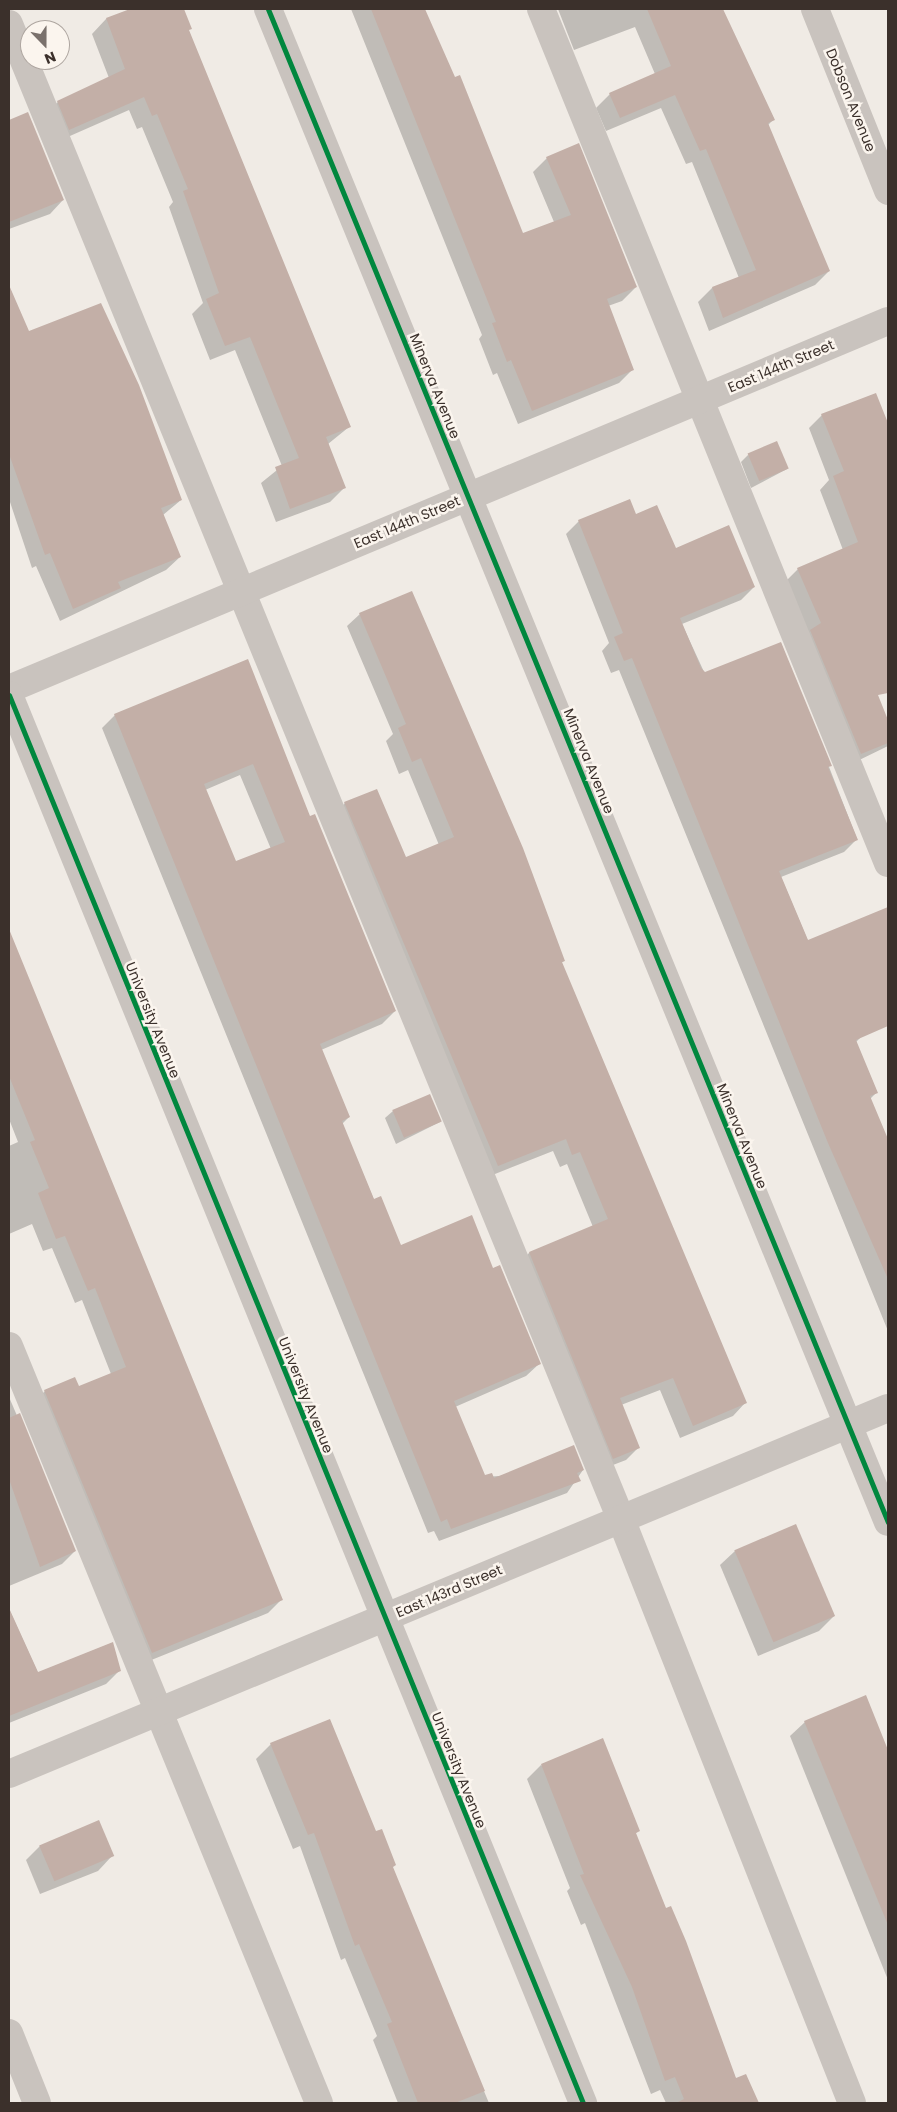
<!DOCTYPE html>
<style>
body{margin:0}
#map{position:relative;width:897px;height:2112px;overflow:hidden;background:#f0ebe5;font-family:Poppins,sans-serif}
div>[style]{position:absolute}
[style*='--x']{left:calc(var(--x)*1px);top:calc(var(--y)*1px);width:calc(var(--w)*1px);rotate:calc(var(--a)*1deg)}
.shadow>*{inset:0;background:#0003}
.building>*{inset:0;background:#c3afa7;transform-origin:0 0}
.minor>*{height:28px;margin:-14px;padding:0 14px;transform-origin:14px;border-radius:14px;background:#c9c3be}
.cycleway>*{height:5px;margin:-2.5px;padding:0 2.5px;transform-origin:2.5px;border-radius:2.5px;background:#00873e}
span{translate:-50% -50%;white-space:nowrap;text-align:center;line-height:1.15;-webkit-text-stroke:5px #fbf5ee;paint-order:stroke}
.street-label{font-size:14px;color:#3b302b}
.frame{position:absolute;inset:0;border:10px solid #3b302b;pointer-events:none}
.north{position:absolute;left:20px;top:20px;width:50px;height:50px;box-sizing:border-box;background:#fbf5ee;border:1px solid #aea6a0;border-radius:50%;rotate:158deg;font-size:14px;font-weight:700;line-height:20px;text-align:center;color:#3b302b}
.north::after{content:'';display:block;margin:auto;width:18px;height:22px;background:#7a716c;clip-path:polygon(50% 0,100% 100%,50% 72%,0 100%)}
</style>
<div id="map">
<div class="shadow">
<div style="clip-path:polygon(133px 9px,183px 9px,188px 31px,349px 427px,328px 444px,344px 488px,330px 502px,276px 522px,261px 483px,282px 466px,235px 350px,210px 360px,192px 314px,203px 303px,169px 207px,173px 202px,142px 127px,137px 129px,129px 110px,54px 143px,43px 116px,58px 102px,109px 78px,92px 34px,106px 19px)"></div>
<div style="clip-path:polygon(351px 9px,423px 9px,523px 235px,554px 222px,533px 172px,547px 158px,636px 287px,622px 301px,608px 306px,633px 369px,619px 383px,518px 424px,497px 373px,493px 375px,479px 339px,482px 335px)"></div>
<div style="clip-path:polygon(558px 9px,721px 9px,774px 119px,768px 125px,829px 271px,815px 285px,709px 331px,698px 302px,712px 288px,739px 278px,692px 162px,686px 164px,661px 108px,606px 131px,596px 108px,610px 94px,655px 74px,635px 27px,574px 50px)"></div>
<div style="clip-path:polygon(27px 114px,63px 200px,50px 214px,9px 229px,9px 121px)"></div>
<div style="clip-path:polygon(9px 286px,28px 333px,181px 500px,163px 515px,180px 557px,166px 570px,60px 621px,36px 566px,32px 568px,9px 499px)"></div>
<div style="clip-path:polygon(875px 394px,888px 425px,888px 635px,857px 648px,888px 724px,888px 746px,847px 766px,785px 582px,798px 569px,843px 550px,820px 490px,829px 480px,809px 428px,822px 415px)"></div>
<div style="clip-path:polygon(748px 455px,787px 469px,751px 488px,741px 462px)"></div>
<div style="clip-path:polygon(635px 516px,675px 549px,754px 587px,741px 600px,682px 624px,705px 674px,781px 643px,857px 839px,844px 852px,781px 877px,808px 941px,884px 911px,888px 922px,888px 1010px,856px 1023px,862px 1036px,856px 1042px,877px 1092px,870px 1099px,888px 1142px,888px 1331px,619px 670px,611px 673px,602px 651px,609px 643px,566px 534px,579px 521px)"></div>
<div style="clip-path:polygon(360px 614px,564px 961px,561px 963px,745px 1403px,733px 1416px,680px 1438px,660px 1390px,621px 1405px,639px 1447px,626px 1460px,600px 1470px,517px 1266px,529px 1253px,593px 1227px,567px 1164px,560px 1167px,553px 1151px,485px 1178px,333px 816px,345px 803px,406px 859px,439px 845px,408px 770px,399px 774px,386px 741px,393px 734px,347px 626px)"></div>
<div style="clip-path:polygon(evenodd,247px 661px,309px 818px,395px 1011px,382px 1024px,321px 1050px,349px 1117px,342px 1124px,374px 1200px,400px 1247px,492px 1269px,539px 1364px,526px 1376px,455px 1407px,484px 1477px,583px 1470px,567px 1493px,439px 1541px,434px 1531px,428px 1533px,102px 728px,115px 715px,247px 661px,240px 775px,271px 849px,236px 863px,205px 790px,240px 775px)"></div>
<div style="clip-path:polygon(9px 933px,281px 1600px,268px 1613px,139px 1665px,32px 1404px,45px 1391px,78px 1388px,111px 1374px,82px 1300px,75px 1303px,52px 1248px,43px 1251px,32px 1224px,9px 1234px,9px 1146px,18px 1142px,9px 1119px)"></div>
<div style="clip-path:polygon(393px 1111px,440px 1122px,396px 1144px,385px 1118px)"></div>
<div style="clip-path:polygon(9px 1397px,75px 1551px,62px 1564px,9px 1586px)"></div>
<div style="clip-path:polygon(735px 1551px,834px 1616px,819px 1631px,758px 1656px,720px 1565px)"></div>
<div style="clip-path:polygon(9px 1609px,38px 1673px,112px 1643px,120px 1670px,106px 1684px,9px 1723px)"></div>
<div style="clip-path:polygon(866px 1697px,888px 1753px,888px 1980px,790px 1736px,805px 1722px)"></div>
<div style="clip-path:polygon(271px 1744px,375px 1833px,489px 2103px,398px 2103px,373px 2040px,377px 2036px,345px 1958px,341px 1960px,300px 1846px,293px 1849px,256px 1759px)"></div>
<div style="clip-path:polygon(541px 1765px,638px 1831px,635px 1834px,736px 2079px,746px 2075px,757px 2103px,666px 2103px,660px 2090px,651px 2094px,585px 1923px,581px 1925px,567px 1891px,570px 1888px,527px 1779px)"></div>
<div style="clip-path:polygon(40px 1846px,112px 1856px,98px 1871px,40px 1894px,26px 1860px)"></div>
</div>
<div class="building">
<div style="clip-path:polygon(130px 9px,184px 9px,192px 29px,189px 30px,351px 427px,326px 437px,346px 488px,290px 509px,275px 467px,299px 458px,250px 337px,225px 346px,206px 299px,219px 293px,183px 191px,188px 189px,157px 114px,152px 116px,144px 97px,69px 130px,57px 101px,125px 69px,106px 18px)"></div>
<div style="clip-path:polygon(371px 9px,425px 9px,455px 77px,460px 75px,523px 233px,571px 215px,546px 157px,579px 143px,637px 287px,607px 299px,634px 370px,532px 411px,511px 360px,507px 362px,492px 323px,496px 322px)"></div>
<div style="clip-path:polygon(647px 9px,723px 9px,775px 120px,768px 123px,830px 271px,723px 318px,712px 287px,756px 270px,706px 149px,700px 151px,675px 95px,620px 118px,609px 93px,671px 66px)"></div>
<div style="clip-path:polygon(28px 112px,64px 200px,9px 222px,9px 120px)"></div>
<div style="clip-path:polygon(9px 285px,29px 331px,101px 303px,139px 385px,182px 500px,161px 508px,181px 557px,118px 582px,121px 588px,73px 609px,50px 553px,45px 555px,9px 454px)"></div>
<div style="clip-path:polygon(876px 393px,888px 423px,888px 693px,878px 695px,888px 720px,888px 743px,861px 754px,810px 630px,821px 623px,797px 568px,858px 542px,833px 476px,844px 471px,821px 414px)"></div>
<div style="left:777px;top:441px;width:30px;height:32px;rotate:67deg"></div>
<div style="clip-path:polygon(630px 499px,636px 514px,657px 505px,676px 548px,729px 525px,755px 587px,680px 618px,701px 668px,705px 672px,781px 642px,832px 766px,828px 767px,858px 840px,779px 871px,808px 940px,888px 907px,888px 1026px,856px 1040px,878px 1093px,870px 1096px,888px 1139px,888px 1279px,828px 1143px,632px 658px,624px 661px,614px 637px,623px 633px,578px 520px)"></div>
<div style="clip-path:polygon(412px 591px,523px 848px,565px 961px,562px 962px,747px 1403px,693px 1426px,673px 1378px,620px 1398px,640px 1448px,613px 1459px,529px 1252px,608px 1219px,580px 1152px,572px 1155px,566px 1139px,498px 1166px,344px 802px,377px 789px,406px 857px,454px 837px,421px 758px,412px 762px,398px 728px,406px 724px,359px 613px)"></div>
<div style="clip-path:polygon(evenodd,248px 659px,310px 816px,315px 814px,396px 1011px,320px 1044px,350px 1117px,342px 1121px,374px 1199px,381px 1196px,401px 1245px,472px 1215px,493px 1268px,500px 1265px,541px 1364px,454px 1401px,485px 1475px,492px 1473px,494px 1478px,574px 1445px,584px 1470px,577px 1473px,581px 1481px,451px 1529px,447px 1519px,441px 1522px,431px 1497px,114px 714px,248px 659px,253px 764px,285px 842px,236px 861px,204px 784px,253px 764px)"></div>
<div style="clip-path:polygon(9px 929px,283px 1600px,152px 1653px,44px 1390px,75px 1377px,79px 1386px,126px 1367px,95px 1288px,88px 1291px,65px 1236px,56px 1239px,38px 1193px,49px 1188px,30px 1142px,35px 1140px,9px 1076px)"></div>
<div style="left:430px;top:1094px;width:30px;height:41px;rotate:67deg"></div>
<div style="clip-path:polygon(20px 1413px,76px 1551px,40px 1567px,9px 1479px,9px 1418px)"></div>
<div style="left:796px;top:1524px;width:100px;height:67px;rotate:67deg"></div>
<div style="clip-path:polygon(9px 1608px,38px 1672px,113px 1642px,121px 1671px,9px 1716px)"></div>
<div style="clip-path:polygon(866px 1695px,888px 1750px,888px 1925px,804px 1721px)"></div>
<div style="clip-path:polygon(330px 1719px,376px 1831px,382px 1829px,396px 1865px,393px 1867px,485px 2091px,455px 2103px,418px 2103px,387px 2024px,392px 2022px,359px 1944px,355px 1946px,314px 1833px,308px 1835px,270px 1743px)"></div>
<div style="clip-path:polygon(603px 1738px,640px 1831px,636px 1833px,666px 1908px,671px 1906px,686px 1941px,736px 2078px,746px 2074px,759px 2103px,676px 2103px,684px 2099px,675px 2077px,665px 2081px,632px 1987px,580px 1875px,584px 1874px,541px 1764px)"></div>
<div style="left:99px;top:1820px;width:39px;height:65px;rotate:67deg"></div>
</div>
<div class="minor">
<div style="--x:268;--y:9;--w:1635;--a:67.72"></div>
<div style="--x:541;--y:9;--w:922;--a:67.89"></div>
<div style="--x:815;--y:9;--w:196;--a:68.1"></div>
<div style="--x:9;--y:24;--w:1615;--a:67.74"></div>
<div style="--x:621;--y:1519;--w:628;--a:68.42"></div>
<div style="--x:9;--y:689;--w:953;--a:-22.72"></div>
<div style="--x:9;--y:695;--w:1521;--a:67.82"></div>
<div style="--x:9;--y:1346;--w:818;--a:67.73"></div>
<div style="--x:9;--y:1774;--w:952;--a:-22.61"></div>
<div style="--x:9;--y:2033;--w:75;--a:68.2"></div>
</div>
<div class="cycleway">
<div style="--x:268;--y:9;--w:1635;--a:67.72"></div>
<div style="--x:9;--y:695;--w:1521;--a:67.82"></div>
</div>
<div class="street-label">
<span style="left:851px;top:100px;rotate:68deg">Dobson Avenue</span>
<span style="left:781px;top:366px;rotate:-23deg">East 144th Street</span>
<span style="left:435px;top:386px;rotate:68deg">Minerva Avenue</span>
<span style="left:407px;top:522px;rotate:-23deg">East 144th Street</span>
<span style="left:589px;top:761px;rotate:68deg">Minerva Avenue</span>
<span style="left:153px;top:1020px;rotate:68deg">University Avenue</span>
<span style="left:742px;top:1136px;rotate:68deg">Minerva Avenue</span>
<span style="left:306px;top:1395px;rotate:68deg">University Avenue</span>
<span style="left:449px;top:1591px;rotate:-23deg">East 143rd Street</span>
<span style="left:459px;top:1770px;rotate:68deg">University Avenue</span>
</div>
<div class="frame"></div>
<div class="north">N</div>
</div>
